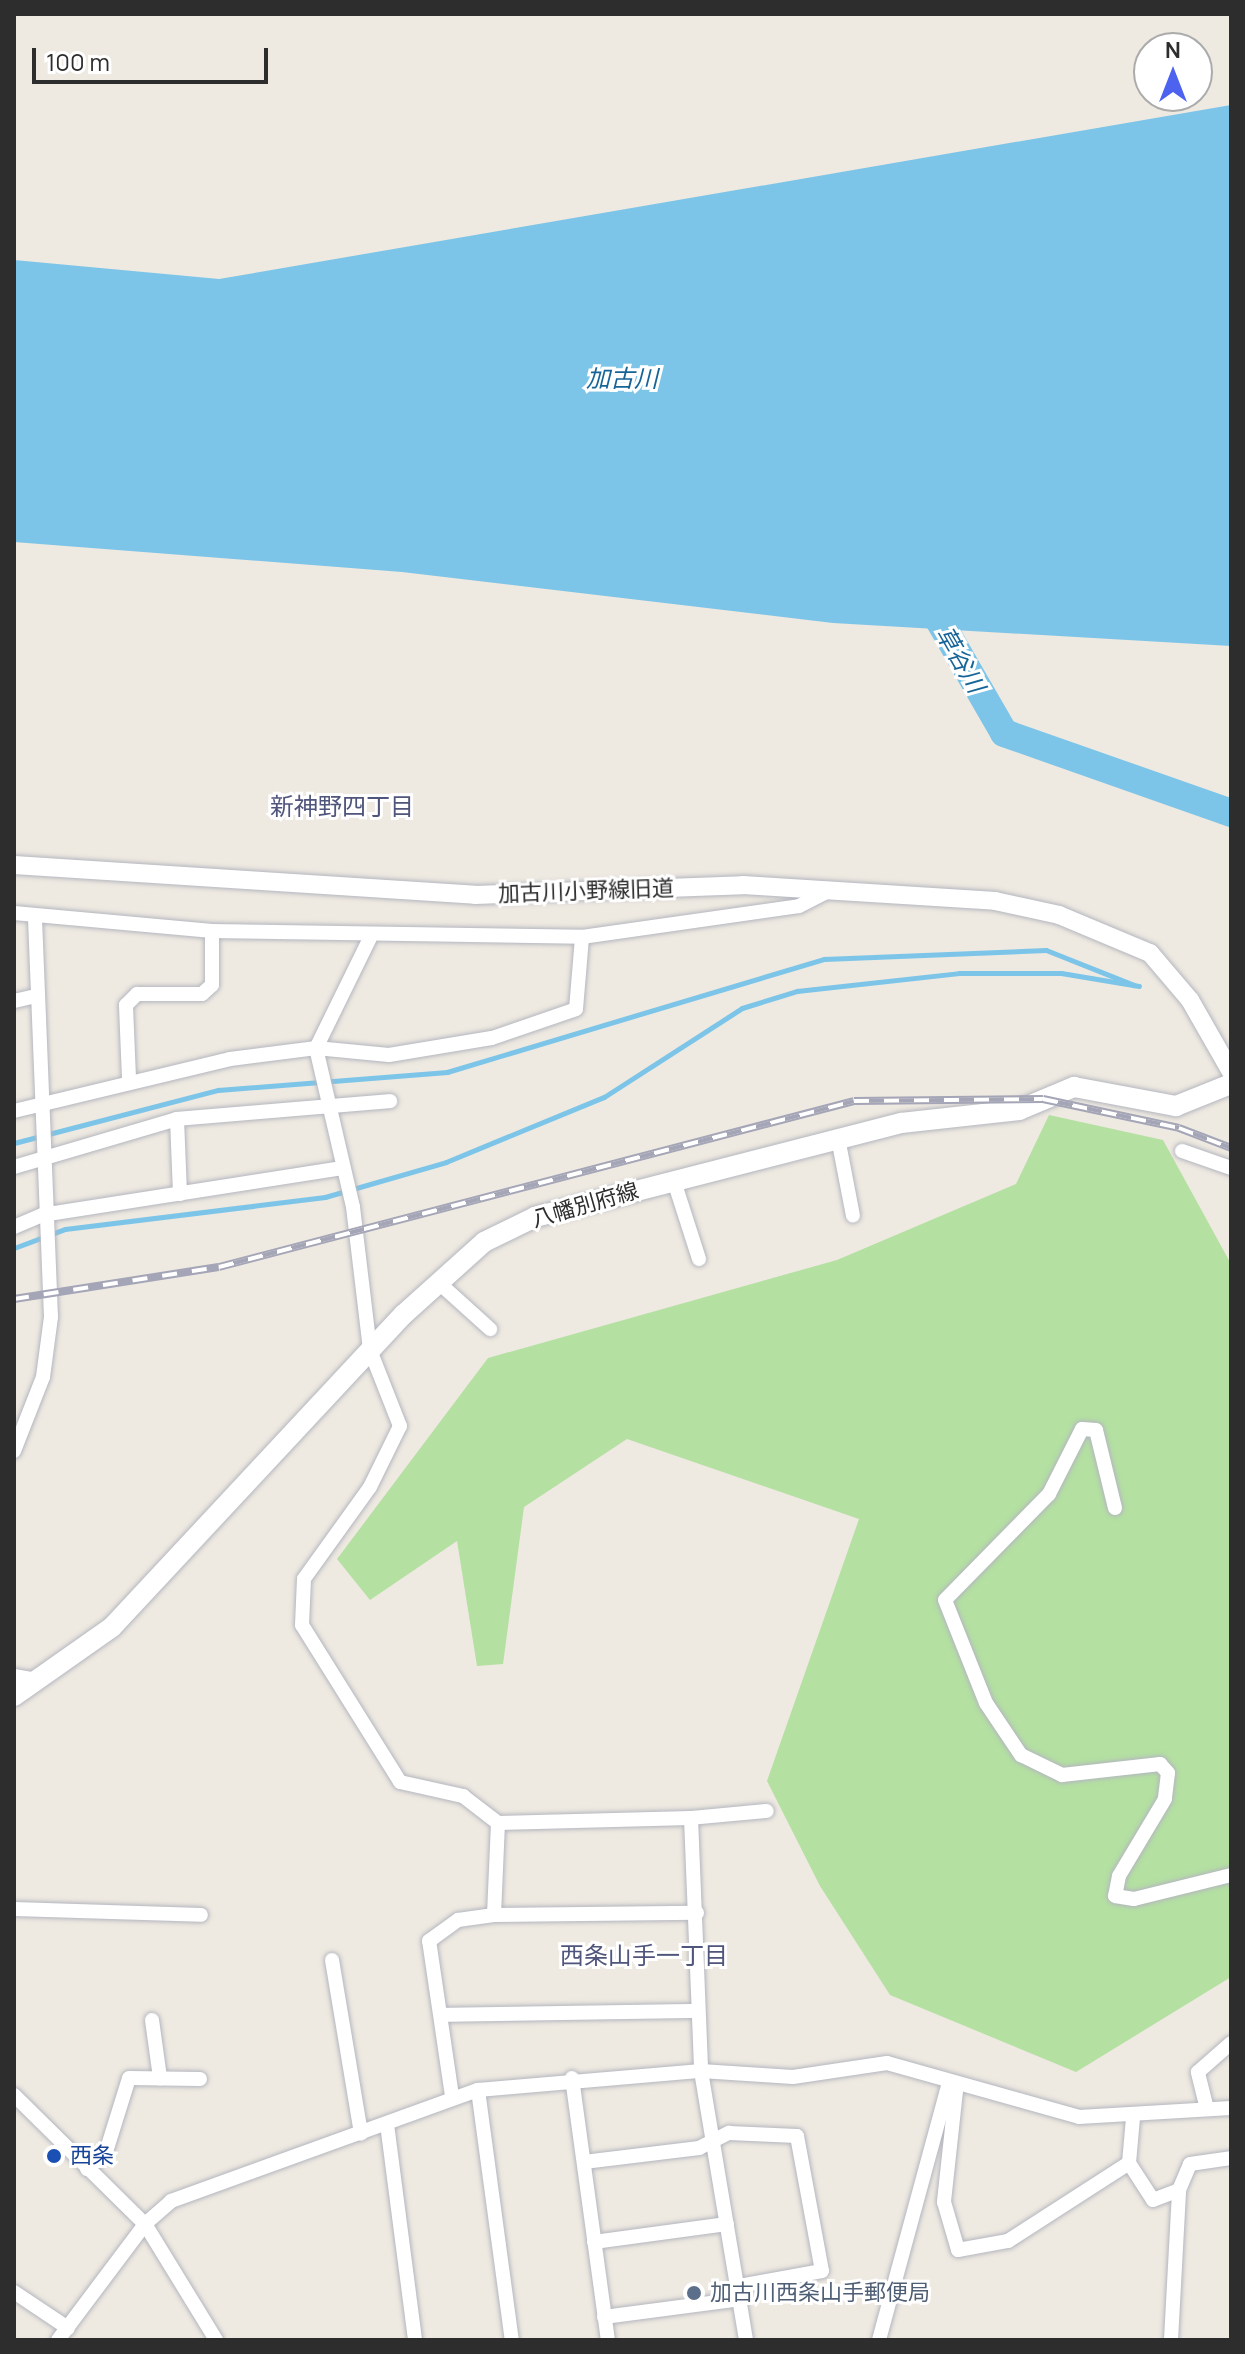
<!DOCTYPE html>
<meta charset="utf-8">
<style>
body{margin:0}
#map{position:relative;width:1245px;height:2354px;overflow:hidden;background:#eee9e1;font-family:Manrope,"Noto Sans JP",sans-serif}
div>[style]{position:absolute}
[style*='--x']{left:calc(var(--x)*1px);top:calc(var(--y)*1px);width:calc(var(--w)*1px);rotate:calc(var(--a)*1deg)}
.green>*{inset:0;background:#b4e0a2}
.water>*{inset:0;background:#7cc5e8}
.stream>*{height:5px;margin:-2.5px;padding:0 2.5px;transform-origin:2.5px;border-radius:2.5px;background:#7cc5e8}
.river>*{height:28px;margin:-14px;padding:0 14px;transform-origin:14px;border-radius:14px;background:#7cc5e8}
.roads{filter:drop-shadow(0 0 2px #b4b6bf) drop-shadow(0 0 2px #b4b6bf)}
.minor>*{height:14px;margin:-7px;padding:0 7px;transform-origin:7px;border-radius:7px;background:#fff}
.tertiary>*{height:18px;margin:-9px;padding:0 9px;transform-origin:9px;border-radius:9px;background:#fff}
.secondary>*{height:20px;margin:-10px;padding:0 10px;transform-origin:10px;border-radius:10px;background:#fff}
.rail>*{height:8px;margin-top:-4px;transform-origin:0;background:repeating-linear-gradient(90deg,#fff 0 15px,#a4a5b6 0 30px);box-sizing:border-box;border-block:2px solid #a4a5b6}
.dots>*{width:22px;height:22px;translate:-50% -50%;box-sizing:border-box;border:4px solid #fff;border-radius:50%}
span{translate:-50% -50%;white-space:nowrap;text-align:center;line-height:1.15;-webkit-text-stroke:6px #fff;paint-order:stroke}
.street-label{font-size:22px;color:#2d2d2d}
.transit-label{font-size:22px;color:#164399}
.left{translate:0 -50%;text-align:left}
.service-label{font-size:22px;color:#4e5e75}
.water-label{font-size:24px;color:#176598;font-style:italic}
.neighbourhood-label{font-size:24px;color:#50557c}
.frame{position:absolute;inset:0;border:16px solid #2d2d2d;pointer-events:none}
.north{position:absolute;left:1133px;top:32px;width:80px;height:80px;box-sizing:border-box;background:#fff;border:2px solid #ababab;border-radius:50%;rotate:0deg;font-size:22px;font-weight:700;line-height:32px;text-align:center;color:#2d2d2d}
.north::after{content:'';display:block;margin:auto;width:28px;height:36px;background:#4d63ef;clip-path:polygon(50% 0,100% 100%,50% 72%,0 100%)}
.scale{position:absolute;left:32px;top:48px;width:236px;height:36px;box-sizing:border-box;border:4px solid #2d2d2d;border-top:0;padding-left:10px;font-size:24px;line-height:28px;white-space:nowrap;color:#2d2d2d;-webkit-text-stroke:6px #fff;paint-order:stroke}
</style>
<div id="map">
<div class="green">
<div style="clip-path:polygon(1049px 1115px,1163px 1140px,1231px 1264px,1231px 1977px,1076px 2072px,890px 1995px,820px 1886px,767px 1781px,859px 1519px,627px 1439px,524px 1507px,503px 1664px,477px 1666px,457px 1541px,370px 1600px,337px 1559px,488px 1358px,837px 1260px,1016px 1184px)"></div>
</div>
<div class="water">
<div style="clip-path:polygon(1231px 105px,1231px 646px,833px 623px,402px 572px,14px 542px,14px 260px,219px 279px)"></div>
</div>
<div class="stream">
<div style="--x:14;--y:1143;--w:211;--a:-14.6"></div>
<div style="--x:218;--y:1090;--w:230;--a:-4.5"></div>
<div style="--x:447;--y:1072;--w:394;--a:-16.7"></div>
<div style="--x:824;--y:959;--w:222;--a:-2.3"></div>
<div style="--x:1046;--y:950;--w:95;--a:21.7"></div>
<div style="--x:14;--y:1248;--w:54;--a:-20.4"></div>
<div style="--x:65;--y:1229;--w:262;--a:-7"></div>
<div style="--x:325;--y:1197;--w:126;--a:-16.1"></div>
<div style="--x:446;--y:1162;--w:171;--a:-22.4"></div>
<div style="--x:604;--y:1097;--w:164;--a:-32.8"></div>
<div style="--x:742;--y:1008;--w:58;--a:-17.2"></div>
<div style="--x:797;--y:991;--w:163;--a:-6.3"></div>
<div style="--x:959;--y:973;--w:102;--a:0"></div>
<div style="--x:1061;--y:973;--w:79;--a:9.5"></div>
</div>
<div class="river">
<div style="--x:925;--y:596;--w:158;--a:60"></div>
<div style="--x:1004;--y:733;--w:241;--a:19.4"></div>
</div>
<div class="roads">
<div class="minor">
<div style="--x:14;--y:913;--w:199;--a:5.2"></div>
<div style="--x:212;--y:931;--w:370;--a:0.9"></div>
<div style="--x:582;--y:937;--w:219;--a:-8.1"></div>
<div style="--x:799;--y:906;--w:36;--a:-27"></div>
<div style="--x:370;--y:938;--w:123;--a:116.1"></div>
<div style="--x:316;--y:1048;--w:163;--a:76.9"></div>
<div style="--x:353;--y:1207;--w:144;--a:83.2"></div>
<div style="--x:370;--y:1350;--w:82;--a:68.5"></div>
<div style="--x:400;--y:1426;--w:68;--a:116.2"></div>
<div style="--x:370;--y:1487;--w:113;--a:125.7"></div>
<div style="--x:304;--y:1579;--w:46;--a:92.5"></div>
<div style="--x:302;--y:1625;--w:185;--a:58"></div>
<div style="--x:400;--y:1782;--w:65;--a:12.5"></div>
<div style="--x:463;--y:1796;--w:44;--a:37.6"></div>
<div style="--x:498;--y:1823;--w:193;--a:-1.5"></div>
<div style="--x:691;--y:1818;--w:253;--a:87.7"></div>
<div style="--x:701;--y:2071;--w:273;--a:80.5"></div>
<div style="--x:14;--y:1001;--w:22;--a:-13"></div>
<div style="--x:129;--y:1078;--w:73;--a:-92.4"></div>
<div style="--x:126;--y:1005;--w:16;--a:-45"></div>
<div style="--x:137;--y:994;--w:65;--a:0"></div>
<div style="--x:202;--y:994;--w:13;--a:-42"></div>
<div style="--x:212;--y:985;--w:54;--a:-90"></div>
<div style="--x:14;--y:1111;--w:222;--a:-13.5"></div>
<div style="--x:230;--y:1059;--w:87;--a:-7.3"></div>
<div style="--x:316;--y:1048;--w:73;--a:5.5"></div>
<div style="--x:389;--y:1055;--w:104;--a:-9.4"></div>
<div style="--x:492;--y:1038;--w:89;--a:-19"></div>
<div style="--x:576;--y:1009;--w:72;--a:-85.2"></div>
<div style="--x:177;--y:1119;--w:75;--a:87.7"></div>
<div style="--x:838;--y:1138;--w:79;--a:79.1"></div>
<div style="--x:1182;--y:1151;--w:52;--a:19.1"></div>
<div style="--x:14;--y:1167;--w:170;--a:-16.4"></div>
<div style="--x:177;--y:1119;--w:214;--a:-4.8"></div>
<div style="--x:674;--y:1181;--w:82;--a:72.2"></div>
<div style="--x:14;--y:1227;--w:30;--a:-23"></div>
<div style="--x:42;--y:1215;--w:304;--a:-8.9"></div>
<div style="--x:439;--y:1283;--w:69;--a:42"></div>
<div style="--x:14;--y:1451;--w:79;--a:-68.6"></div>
<div style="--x:43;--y:1377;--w:61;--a:-82.4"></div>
<div style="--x:51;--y:1317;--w:402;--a:-92.3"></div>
<div style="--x:1115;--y:1508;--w:80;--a:-103.7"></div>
<div style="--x:1096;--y:1430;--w:14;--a:-176"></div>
<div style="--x:1082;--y:1429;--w:73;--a:116.9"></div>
<div style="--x:1049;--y:1494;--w:148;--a:134.5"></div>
<div style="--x:945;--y:1600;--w:111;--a:68.3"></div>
<div style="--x:986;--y:1703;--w:63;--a:56.1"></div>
<div style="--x:1021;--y:1755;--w:46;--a:26"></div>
<div style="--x:1062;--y:1775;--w:99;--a:-6.4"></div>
<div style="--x:1160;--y:1764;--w:12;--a:48"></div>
<div style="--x:1168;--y:1773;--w:26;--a:97"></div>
<div style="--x:1165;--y:1799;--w:90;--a:120.9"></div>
<div style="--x:1119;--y:1876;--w:20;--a:101"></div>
<div style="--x:1115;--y:1896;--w:19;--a:9"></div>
<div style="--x:1134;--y:1899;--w:100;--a:-13.9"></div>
<div style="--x:14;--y:1676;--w:23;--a:10"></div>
<div style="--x:691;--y:1818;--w:76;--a:-5.3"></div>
<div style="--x:498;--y:1823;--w:92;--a:92.5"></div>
<div style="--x:494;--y:1915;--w:203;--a:-0.6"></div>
<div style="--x:14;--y:1909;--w:187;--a:1.8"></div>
<div style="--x:332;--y:1960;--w:176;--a:80.5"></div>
<div style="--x:441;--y:2015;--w:257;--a:-0.9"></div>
<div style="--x:152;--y:2020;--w:59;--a:82.1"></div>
<div style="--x:572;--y:2078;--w:264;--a:82.2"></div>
<div style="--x:948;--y:2089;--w:8;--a:14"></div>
<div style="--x:956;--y:2091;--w:112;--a:96.2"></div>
<div style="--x:944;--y:2202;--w:50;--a:73.7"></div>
<div style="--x:958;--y:2250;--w:51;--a:-10.2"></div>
<div style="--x:1008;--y:2241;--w:144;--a:-32.8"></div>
<div style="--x:478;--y:2090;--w:252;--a:82.3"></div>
<div style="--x:14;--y:2095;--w:184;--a:44.6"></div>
<div style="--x:145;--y:2224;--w:136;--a:58.5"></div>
<div style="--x:452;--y:2096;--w:157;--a:-98.4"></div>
<div style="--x:429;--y:1941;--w:36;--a:-36"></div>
<div style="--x:458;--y:1920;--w:36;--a:-8"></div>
<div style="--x:1206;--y:2105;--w:34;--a:-104"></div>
<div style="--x:1198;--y:2072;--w:44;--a:-41.3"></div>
<div style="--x:1133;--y:2118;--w:45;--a:95.1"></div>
<div style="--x:1129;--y:2163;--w:44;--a:57"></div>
<div style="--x:1153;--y:2200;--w:28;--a:-21"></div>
<div style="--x:387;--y:2124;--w:218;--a:82.6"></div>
<div style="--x:584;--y:2162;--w:116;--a:-6.9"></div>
<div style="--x:699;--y:2148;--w:34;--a:-27"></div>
<div style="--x:729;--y:2133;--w:68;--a:2.5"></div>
<div style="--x:797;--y:2136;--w:137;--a:79.5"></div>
<div style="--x:822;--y:2271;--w:84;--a:169.8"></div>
<div style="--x:87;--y:2169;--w:25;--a:-42"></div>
<div style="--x:106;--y:2152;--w:77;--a:-72.7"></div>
<div style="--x:129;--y:2078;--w:71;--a:0.8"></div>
<div style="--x:594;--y:2242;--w:134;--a:-7.7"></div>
<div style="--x:14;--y:2292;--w:65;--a:33.7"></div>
<div style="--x:604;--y:2317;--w:138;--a:-7.5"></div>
<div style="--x:58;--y:2340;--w:145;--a:-53.1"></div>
<div style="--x:145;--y:2224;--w:35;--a:-41"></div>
<div style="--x:171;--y:2201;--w:326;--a:-19.9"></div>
<div style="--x:478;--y:2090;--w:224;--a:-4.9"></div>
<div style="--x:701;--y:2071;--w:92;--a:3.7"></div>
<div style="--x:793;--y:2077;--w:95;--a:-8.5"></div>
<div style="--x:887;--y:2063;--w:199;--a:15.7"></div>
<div style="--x:1079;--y:2117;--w:152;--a:-3.4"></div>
<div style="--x:879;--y:2340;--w:266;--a:-74.8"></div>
<div style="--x:1171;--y:2340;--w:150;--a:-86.9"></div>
<div style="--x:1179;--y:2190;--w:28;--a:-67"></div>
<div style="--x:1190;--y:2164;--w:41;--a:-8.3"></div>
</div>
<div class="tertiary">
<div style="--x:14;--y:865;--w:462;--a:3.7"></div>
<div style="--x:475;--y:895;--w:268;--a:-2.1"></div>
<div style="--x:743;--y:885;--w:253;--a:3.6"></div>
<div style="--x:995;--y:901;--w:66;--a:12.3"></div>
<div style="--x:1059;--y:915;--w:99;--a:22.7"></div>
<div style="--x:1150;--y:953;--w:62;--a:49.6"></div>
<div style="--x:1190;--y:1000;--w:83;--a:60.3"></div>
</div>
<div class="secondary">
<div style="--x:14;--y:1696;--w:120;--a:-35.1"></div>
<div style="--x:112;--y:1627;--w:427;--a:-47"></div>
<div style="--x:403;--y:1315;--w:109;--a:-42"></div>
<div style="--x:484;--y:1242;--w:57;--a:-26.1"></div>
<div style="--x:535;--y:1217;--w:378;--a:-14.4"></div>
<div style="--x:901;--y:1123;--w:119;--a:-6.3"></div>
<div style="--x:1019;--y:1110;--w:60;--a:-22.7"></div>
<div style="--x:1074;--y:1087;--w:104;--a:10.6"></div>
<div style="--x:1176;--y:1106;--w:59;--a:-21.8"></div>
</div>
</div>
<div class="rail">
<div style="--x:14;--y:1299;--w:207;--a:-8.9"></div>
<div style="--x:219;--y:1267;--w:656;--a:-14.65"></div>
<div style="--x:854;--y:1101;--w:189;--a:-0.6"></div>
<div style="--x:1043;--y:1099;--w:139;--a:12"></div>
<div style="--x:1179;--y:1128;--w:56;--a:21"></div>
</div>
<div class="dots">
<div style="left:54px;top:2156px;background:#1a4fb4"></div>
<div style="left:694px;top:2293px;background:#5c6f8a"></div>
</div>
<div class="street-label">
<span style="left:586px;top:891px;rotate:-2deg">加古川小野線旧道</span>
<span style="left:585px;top:1205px;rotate:-16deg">八幡別府線</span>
</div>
<div class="transit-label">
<span class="left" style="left:70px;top:2156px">西条</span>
</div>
<div class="service-label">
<span class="left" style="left:710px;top:2293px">加古川西条山手郵便局</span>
</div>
<div class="water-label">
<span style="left:622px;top:378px">加古川</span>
<span style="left:961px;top:659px;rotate:60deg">草谷川</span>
</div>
<div class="neighbourhood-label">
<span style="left:342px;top:806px">新神野四丁目</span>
<span style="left:644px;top:1955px">西条山手一丁目</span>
</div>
<div class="frame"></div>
<div class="north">N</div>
<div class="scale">100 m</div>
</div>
